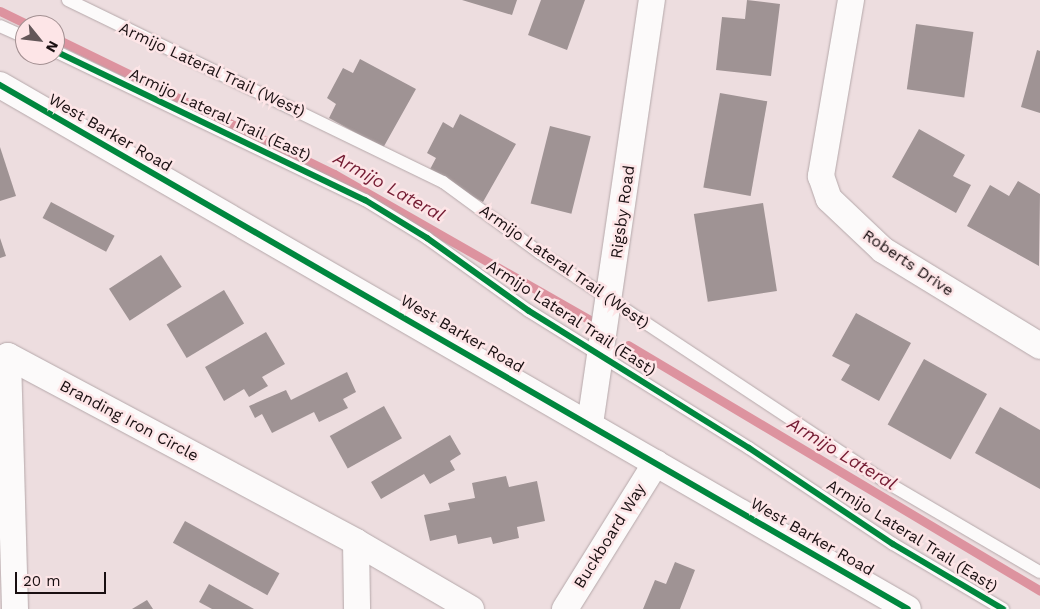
<!DOCTYPE html>
<style>
body{margin:0}
#map{position:relative;width:1040px;height:609px;overflow:hidden;background:#eddddf;font-family:"Work Sans",sans-serif}
div>[style]{position:absolute}
[style*='--x']{left:calc(var(--x)*1px);top:calc(var(--y)*1px);width:calc(var(--w)*1px);rotate:calc(var(--a)*1deg)}
.stream>*{height:9px;margin:-4.5px;padding:0 4.5px;transform-origin:4.5px;border-radius:4.5px;background:#dd939f}
.building>*{inset:0;background:#9f9394;transform-origin:0 0}
.roads{filter:drop-shadow(0 0 1px #b5a8aa) drop-shadow(0 0 1px #b5a8aa)}
.lane>*{height:12px;margin:-6px;padding:0 6px;transform-origin:6px;border-radius:6px;background:#fcfafa}
.street>*{height:26px;margin:-13px;padding:0 13px;transform-origin:13px;border-radius:13px;background:#fcfafa}
.cycleway>*{height:6px;margin:-3px;padding:0 3px;transform-origin:3px;border-radius:3px;background:#00873e}
span{translate:-50% -50%;white-space:nowrap;text-align:center;line-height:1.15;-webkit-text-stroke:5px #fde5e7;paint-order:stroke}
.street-label{font-size:16px;color:#190f11}
.water-label{font-size:18px;color:#731a31;font-style:italic}
.north{position:absolute;left:15px;top:15px;width:50px;height:50px;box-sizing:border-box;background:#fde5e7;border:1px solid #a28f91;border-radius:50%;rotate:119deg;font-size:14px;font-weight:700;line-height:20px;text-align:center;color:#190f11}
.north::after{content:'';display:block;margin:auto;width:18px;height:22px;background:#635759;clip-path:polygon(50% 0,100% 100%,50% 72%,0 100%)}
.scale{position:absolute;left:15px;top:572px;width:91px;height:22px;box-sizing:border-box;border:2px solid #190f11;border-top:0;padding-left:6px;font-size:15px;line-height:18px;white-space:nowrap;color:#190f11;-webkit-text-stroke:4px #fde5e7;paint-order:stroke}
</style>
<div id="map">
<div class="stream">
<div style="--x:0;--y:11;--w:32;--a:26"></div>
<div style="--x:55;--y:38;--w:310;--a:26"></div>
<div style="--x:334;--y:174;--w:298;--a:29.7"></div>
<div style="--x:628;--y:345;--w:480;--a:30.8"></div>
</div>
<div class="building">
<div style="clip-path:polygon(462px 0,517px 0,512px 15px)"></div>
<div style="clip-path:polygon(541px 0,585px 0,567px 50px,528px 35px)"></div>
<div style="clip-path:polygon(747px 0,780px 4px,771px 76px,716px 70px,722px 17px,745px 19px)"></div>
<div style="left:916px;top:24px;width:58px;height:66px;rotate:8deg"></div>
<div style="clip-path:polygon(1037px 50px,1040px 51px,1040px 113px,1021px 107px)"></div>
<div style="clip-path:polygon(360px 59px,416px 89px,383px 148px,329px 118px,336px 104px,327px 98px,343px 68px,353px 73px)"></div>
<div style="left:720px;top:93px;width:48px;height:96px;rotate:10deg"></div>
<div style="clip-path:polygon(460px 114px,516px 144px,483px 202px,428px 173px,436px 158px,427px 153px,443px 122px,453px 128px)"></div>
<div style="left:550px;top:126px;width:42px;height:80px;rotate:14deg"></div>
<div style="clip-path:polygon(919px 129px,965px 155px,953px 176px,971px 185px,956px 213px,892px 177px)"></div>
<div style="clip-path:polygon(0 147px,16px 196px,0 201px)"></div>
<div style="clip-path:polygon(1018px 181px,1040px 194px,1039px 266px,967px 226px,990px 185px,1009px 196px)"></div>
<div style="left:51px;top:202px;width:72px;height:18px;rotate:28deg"></div>
<div style="left:763px;top:203px;width:89px;height:70px;rotate:81deg"></div>
<div style="clip-path:polygon(0 238px,6px 256px,0 258px)"></div>
<div style="left:161px;top:255px;width:38px;height:62px;rotate:57deg"></div>
<div style="left:224px;top:290px;width:39px;height:67px;rotate:59deg"></div>
<div style="clip-path:polygon(856px 313px,911px 343px,879px 401px,841px 380px,850px 365px,832px 356px)"></div>
<div style="clip-path:polygon(266px 332px,285px 364px,262px 377px,268px 386px,249px 397px,244px 389px,224px 401px,205px 367px)"></div>
<div style="left:924px;top:359px;width:72px;height:75px;rotate:29deg"></div>
<div style="clip-path:polygon(347px 372px,356px 392px,343px 399px,348px 408px,319px 422px,314px 412px,272px 433px,262px 414px,255px 418px,249px 406px,286px 390px,291px 400px)"></div>
<div style="left:384px;top:406px;width:37px;height:62px;rotate:61deg"></div>
<div style="clip-path:polygon(1000px 407px,1040px 430px,1040px 489px,975px 453px)"></div>
<div style="clip-path:polygon(450px 435px,461px 454px,450px 461px,455px 470px,430px 484px,424px 474px,381px 499px,371px 482px)"></div>
<div style="clip-path:polygon(506px 476px,509px 487px,537px 481px,545px 521px,517px 527px,519px 538px,493px 544px,491px 537px,458px 544px,456px 535px,430px 541px,424px 515px,450px 510px,448px 503px,475px 498px,472px 483px)"></div>
<div style="left:185px;top:521px;width:108px;height:25px;rotate:29deg"></div>
<div style="clip-path:polygon(675px 562px,695px 570px,680px 609px,643px 609px,655px 580px,666px 584px)"></div>
<div style="clip-path:polygon(209px 584px,254px 609px,212px 609px,199px 602px)"></div>
<div style="clip-path:polygon(147px 600px,153px 609px,132px 609px)"></div>
</div>
<div class="roads">
<div class="lane">
<div style="--x:68;--y:0;--w:417;--a:25.9"></div>
<div style="--x:443;--y:182;--w:120;--a:36.2"></div>
<div style="--x:540;--y:253;--w:417;--a:33.5"></div>
<div style="--x:888;--y:483;--w:176;--a:30.4"></div>
<div style="--x:0;--y:26;--w:27;--a:24"></div>
<div style="--x:55;--y:51;--w:344;--a:25.7"></div>
<div style="--x:365;--y:200;--w:73;--a:31.5"></div>
<div style="--x:427;--y:238;--w:125;--a:35.6"></div>
<div style="--x:529;--y:311;--w:259;--a:31.9"></div>
<div style="--x:749;--y:448;--w:173;--a:33.7"></div>
<div style="--x:893;--y:544;--w:128;--a:30.6"></div>
</div>
<div class="street">
<div style="--x:851;--y:0;--w:179;--a:99.7"></div>
<div style="--x:821;--y:176;--w:24;--a:71"></div>
<div style="--x:829;--y:199;--w:74;--a:43.4"></div>
<div style="--x:883;--y:250;--w:184;--a:31.4"></div>
<div style="--x:0;--y:85;--w:1048;--a:29.99"></div>
<div style="--x:590;--y:424;--w:429;--a:-81.7"></div>
<div style="--x:356;--y:542;--w:67;--a:89.1"></div>
<div style="--x:15;--y:609;--w:253;--a:-91.6"></div>
<div style="--x:8;--y:356;--w:395;--a:28.1"></div>
<div style="--x:356;--y:542;--w:133;--a:30.2"></div>
<div style="--x:565;--y:609;--w:172;--a:-58.1"></div>
</div>
</div>
<div class="cycleway">
<div style="--x:55;--y:51;--w:344;--a:25.7"></div>
<div style="--x:365;--y:200;--w:73;--a:31.5"></div>
<div style="--x:427;--y:238;--w:125;--a:35.6"></div>
<div style="--x:529;--y:311;--w:259;--a:31.9"></div>
<div style="--x:749;--y:448;--w:173;--a:33.7"></div>
<div style="--x:893;--y:544;--w:128;--a:30.6"></div>
<div style="--x:0;--y:85;--w:1048;--a:29.99"></div>
</div>
<div class="street-label">
<span style="left:212px;top:70px;rotate:25deg">Armijo Lateral Trail (West)</span>
<span style="left:220px;top:115px;rotate:25deg">Armijo Lateral Trail (East)</span>
<span style="left:110px;top:133px;rotate:30deg">West Barker Road</span>
<span style="left:623px;top:212px;rotate:-82deg">Rigsby Road</span>
<span style="left:908px;top:263px;rotate:34deg">Roberts Drive</span>
<span style="left:564px;top:267px;rotate:35deg">Armijo Lateral Trail (West)</span>
<span style="left:571px;top:318px;rotate:33deg">Armijo Lateral Trail (East)</span>
<span style="left:462px;top:334px;rotate:30deg">West Barker Road</span>
<span style="left:129px;top:421px;rotate:28deg">Branding Iron Circle</span>
<span style="left:610px;top:536px;rotate:-58deg">Buckboard Way</span>
<span style="left:912px;top:536px;rotate:32deg">Armijo Lateral Trail (East)</span>
<span style="left:812px;top:537px;rotate:30deg">West Barker Road</span>
</div>
<div class="water-label">
<span style="left:389px;top:187px;rotate:29deg">Armijo Lateral</span>
<span style="left:842px;top:454px;rotate:31deg">Armijo Lateral</span>
</div>
<div class="north">N</div>
<div class="scale">20 m</div>
</div>
